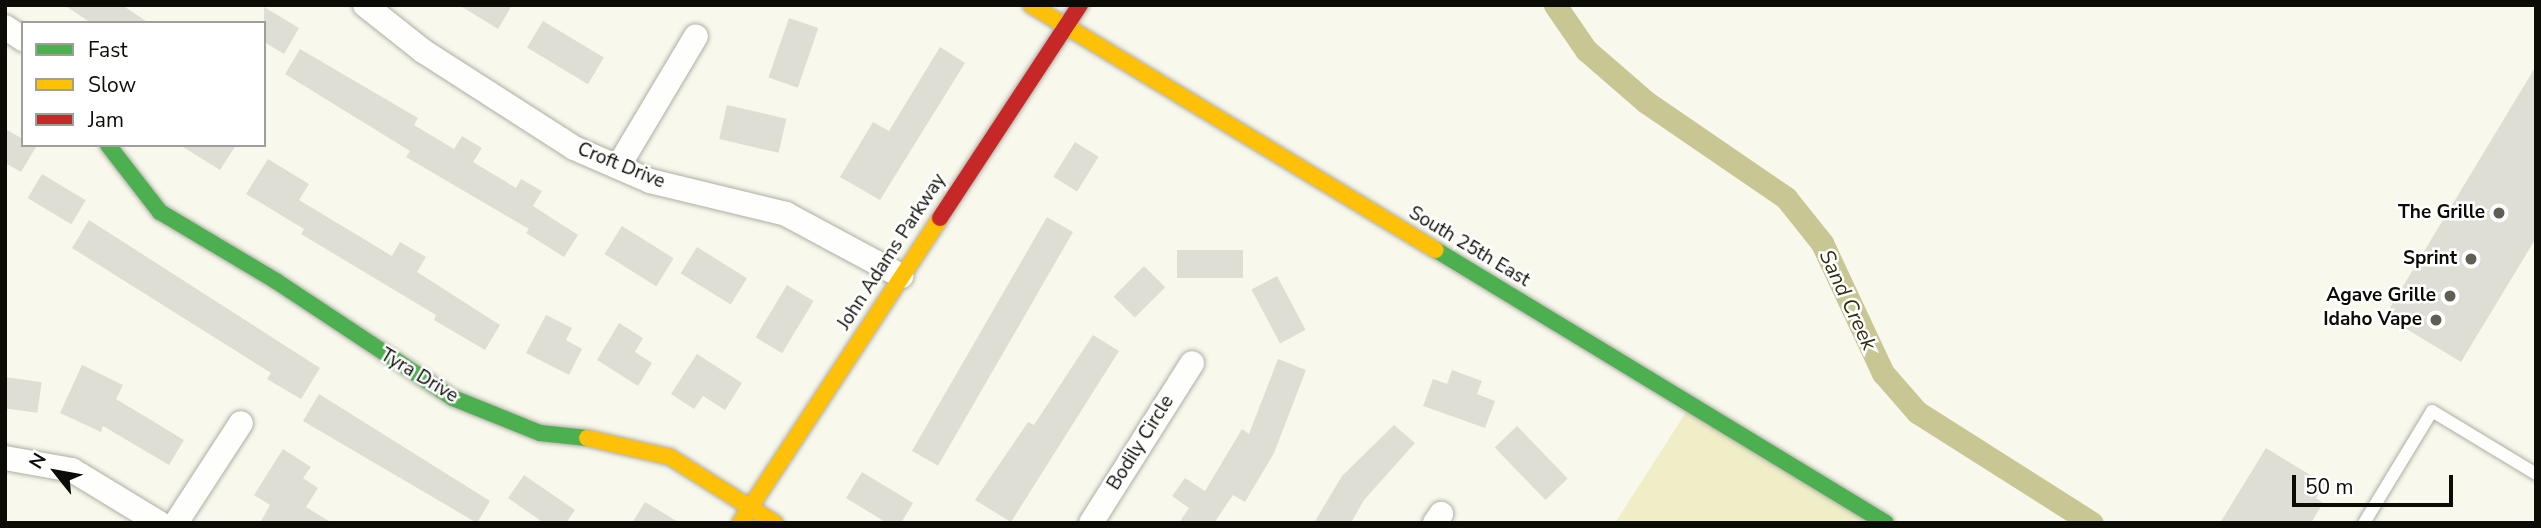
<!DOCTYPE html>
<style>
body{margin:0}
#map{position:relative;width:2541px;height:528px;overflow:hidden;background:#f8f8ec;font-family:"Nunito Sans",sans-serif}
div>[style]{position:absolute}
[style*='--x']{left:calc(var(--x)*1px);top:calc(var(--y)*1px);width:calc(var(--w)*1px);rotate:calc(var(--a)*1deg)}
.green>*{inset:0;background:#efeec6}
.canal>*{height:23px;margin:-11.5px;padding:0 11.5px;transform-origin:11.5px;border-radius:11.5px;background:#c8c692}
.building>*{inset:0;background:#dfded4;transform-origin:0 0}
.roads{filter:drop-shadow(0 0 2px #aeaea6) drop-shadow(0 0 2px #aeaea6)}
.lane>*{height:12px;margin:-6px;padding:0 6px;transform-origin:6px;border-radius:6px;background:#fefefc}
.street>*{height:24px;margin:-12px;padding:0 12px;transform-origin:12px;border-radius:12px;background:#fefefc}
.fast>*{height:16px;margin:-8px;padding:0 8px;transform-origin:8px;border-radius:8px;background:#4caf50}
.slow>*{height:16px;margin:-8px;padding:0 8px;transform-origin:8px;border-radius:8px;background:#ffc107}
.jam>*{height:16px;margin:-8px;padding:0 8px;transform-origin:8px;border-radius:8px;background:#c62828}
.dots>*{width:19px;height:19px;translate:-50% -50%;box-sizing:border-box;border:4px solid #fff;border-radius:50%}
span{translate:-50% -50%;white-space:nowrap;text-align:center;line-height:1.15;-webkit-text-stroke:5px #fff;paint-order:stroke}
.street-label{font-size:19px;color:#0c0c06}
.poi-label{font-size:19px;color:#0c0c06;font-weight:700}
.right{translate:-100% -50%;text-align:right}
.water-label{font-size:21px;color:#302e0e;font-style:italic}
.frame{position:absolute;inset:0;border:7px solid #0c0c06;pointer-events:none}
.legend{position:absolute;left:21px;top:21px;width:245px;height:126px;box-sizing:border-box;background:#fff;border:2px solid #9e9e9b;margin:0;padding:9px 12px;list-style:none;font-size:21px;color:#0c0c06}
.legend li{display:flex;align-items:center;gap:14px;height:35px}
.legend b{width:35px;border:2px solid #9e9e9b}
.north{position:absolute;left:21px;top:437px;width:70px;height:70px;-webkit-text-stroke:5px #fff;paint-order:stroke;rotate:301deg;font-size:19px;font-weight:700;line-height:28px;text-align:center;color:#0c0c06}
.north::after{content:'';display:block;margin:auto;width:24px;height:32px;background:#0c0c06;clip-path:polygon(50% 0,100% 100%,50% 72%,0 100%)}
.scale{position:absolute;left:2292px;top:475px;width:161px;height:32px;box-sizing:border-box;border:4px solid #0c0c06;border-top:0;padding-left:9px;font-size:21px;line-height:24px;white-space:nowrap;color:#0c0c06;-webkit-text-stroke:5px #fff;paint-order:stroke}
</style>
<div id="map">
<div class="green">
<div style="clip-path:polygon(1690px 406px,1886px 523px,1615px 523px)"></div>
</div>
<div class="canal">
<div style="--x:1555;--y:5;--w:55;--a:55.4"></div>
<div style="--x:1586;--y:50;--w:79;--a:40.9"></div>
<div style="--x:1646;--y:102;--w:170;--a:34.4"></div>
<div style="--x:1786;--y:198;--w:58;--a:51.3"></div>
<div style="--x:1822;--y:243;--w:144;--a:64.9"></div>
<div style="--x:1883;--y:373;--w:52;--a:48.9"></div>
<div style="--x:1917;--y:412;--w:207;--a:32.4"></div>
</div>
<div class="building">
<div style="clip-path:polygon(64px 5px,122px 5px,149px 23px,91px 23px)"></div>
<div style="clip-path:polygon(459px 5px,512px 5px,498px 29px)"></div>
<div style="clip-path:polygon(264px 7px,299px 28px,284px 54px,264px 42px)"></div>
<div style="left:789px;top:18px;width:31px;height:63px;rotate:19deg"></div>
<div style="left:543px;top:21px;width:71px;height:31px;rotate:31deg"></div>
<div style="clip-path:polygon(940px 47px,965px 63px,880px 200px,840px 177px,873px 122px,889px 131px)"></div>
<div style="clip-path:polygon(300px 49px,418px 118px,414px 125px,454px 149px,462px 136px,482px 148px,473px 162px,516px 188px,521px 179px,542px 191px,533px 206px,578px 235px,564px 257px,526px 233px,529px 229px,406px 157px,410px 151px,285px 74px)"></div>
<div style="clip-path:polygon(2536px 66px,2536px 238px,2461px 362px,2385px 316px)"></div>
<div style="left:727px;top:105px;width:61px;height:35px;rotate:13deg"></div>
<div style="clip-path:polygon(5px 129px,23px 139px,23px 145px,36px 147px,21px 172px,5px 163px)"></div>
<div style="left:1075px;top:142px;width:28px;height:41px;rotate:32deg"></div>
<div style="clip-path:polygon(180px 145px,236px 145px,220px 170px)"></div>
<div style="clip-path:polygon(268px 159px,309px 184px,299px 200px,392px 256px,400px 242px,426px 257px,417px 272px,500px 325px,485px 350px,434px 320px,436px 315px,301px 234px,304px 229px,246px 194px)"></div>
<div style="left:42px;top:174px;width:51px;height:28px;rotate:31deg"></div>
<div style="left:1047px;top:217px;width:30px;height:270px;rotate:30deg"></div>
<div style="clip-path:polygon(89px 220px,320px 368px,301px 399px,267px 379px,271px 373px,72px 248px)"></div>
<div style="left:622px;top:226px;width:61px;height:33px;rotate:32deg"></div>
<div style="left:697px;top:247px;width:59px;height:31px;rotate:32deg"></div>
<div style="left:1243px;top:250px;width:28px;height:66px;rotate:90deg"></div>
<div style="left:1144px;top:266px;width:30px;height:43px;rotate:45deg"></div>
<div style="left:1277px;top:276px;width:61px;height:29px;rotate:62deg"></div>
<div style="left:787px;top:285px;width:31px;height:61px;rotate:31deg"></div>
<div style="clip-path:polygon(546px 315px,572px 328px,566px 340px,582px 349px,569px 375px,526px 353px)"></div>
<div style="clip-path:polygon(619px 323px,643px 338px,635px 352px,652px 363px,638px 386px,597px 360px)"></div>
<div style="clip-path:polygon(1093px 335px,1119px 351px,1011px 522px,975px 500px,1028px 422px,1034px 425px)"></div>
<div style="clip-path:polygon(697px 354px,742px 383px,725px 410px,703px 396px,694px 409px,671px 394px)"></div>
<div style="clip-path:polygon(1278px 359px,1306px 370px,1274px 453px,1245px 502px,1233px 495px,1214px 523px,1179px 523px,1189px 508px,1172px 496px,1185px 478px,1205px 491px,1242px 429px,1249px 434px)"></div>
<div style="clip-path:polygon(82px 365px,123px 385px,116px 399px,184px 440px,169px 465px,103px 426px,101px 432px,60px 413px)"></div>
<div style="clip-path:polygon(1452px 370px,1482px 381px,1477px 394px,1495px 401px,1485px 428px,1423px 406px,1433px 379px,1447px 384px)"></div>
<div style="left:5px;top:377px;width:37px;height:31px;rotate:8deg"></div>
<div style="clip-path:polygon(319px 394px,490px 501px,477px 523px,303px 421px)"></div>
<div style="clip-path:polygon(1394px 425px,1415px 443px,1364px 500px,1351px 523px,1314px 523px,1342px 476px)"></div>
<div style="left:1517px;top:426px;width:73px;height:31px;rotate:46deg"></div>
<div style="clip-path:polygon(2266px 448px,2325px 484px,2316px 498px,2323px 503px,2311px 523px,2220px 523px)"></div>
<div style="clip-path:polygon(283px 449px,311px 467px,303px 478px,318px 488px,306px 507px,332px 523px,260px 523px,270px 505px,254px 495px)"></div>
<div style="clip-path:polygon(862px 472px,913px 503px,901px 523px,887px 523px,846px 498px)"></div>
<div style="clip-path:polygon(524px 475px,575px 510px,566px 523px,544px 523px,508px 498px)"></div>
<div style="clip-path:polygon(645px 502px,680px 523px,632px 523px)"></div>
</div>
<div class="roads">
<div class="lane">
<div style="--x:2364;--y:523;--w:131;--a:-58.7"></div>
<div style="--x:2432;--y:411;--w:122;--a:31.2"></div>
</div>
<div class="street">
<div style="--x:365;--y:5;--w:74;--a:38.4"></div>
<div style="--x:423;--y:51;--w:179;--a:32.7"></div>
<div style="--x:574;--y:148;--w:83;--a:23.5"></div>
<div style="--x:650;--y:181;--w:140;--a:13.6"></div>
<div style="--x:786;--y:214;--w:131;--a:28.3"></div>
<div style="--x:5;--y:27;--w:22;--a:34"></div>
<div style="--x:618;--y:167;--w:152;--a:-59.2"></div>
<div style="--x:5;--y:458;--w:68;--a:10.2"></div>
<div style="--x:72;--y:470;--w:102;--a:31.3"></div>
<div style="--x:176;--y:523;--w:119;--a:-57"></div>
<div style="--x:1091;--y:523;--w:189;--a:-57.7"></div>
<div style="--x:1435;--y:523;--w:11;--a:-56"></div>
</div>
<div class="fast">
<div style="--x:108;--y:145;--w:85;--a:52.2"></div>
<div style="--x:160;--y:212;--w:135;--a:30.7"></div>
<div style="--x:276;--y:281;--w:212;--a:33.5"></div>
<div style="--x:453;--y:398;--w:94;--a:21.9"></div>
<div style="--x:540;--y:433;--w:47;--a:6.1"></div>
<div style="--x:1436;--y:250;--w:526;--a:31.24"></div>
</div>
<div class="slow">
<div style="--x:1031;--y:5;--w:473;--a:31.2"></div>
<div style="--x:587;--y:438;--w:85;--a:12.9"></div>
<div style="--x:670;--y:457;--w:124;--a:32.2"></div>
<div style="--x:740;--y:523;--w:365;--a:-56.7"></div>
</div>
<div class="jam">
<div style="--x:940;--y:218;--w:255;--a:-56.7"></div>
</div>
</div>
<div class="dots">
<div style="left:2499px;top:213px;background:#5f5f56"></div>
<div style="left:2471px;top:259px;background:#5f5f56"></div>
<div style="left:2450px;top:296px;background:#5f5f56"></div>
<div style="left:2436px;top:320px;background:#5f5f56"></div>
</div>
<div class="street-label">
<span style="left:621px;top:166px;rotate:22deg">Croft Drive</span>
<span style="left:1469px;top:247px;rotate:31deg">South 25th East</span>
<span style="left:892px;top:252px;rotate:-57deg">John Adams Parkway</span>
<span style="left:419px;top:376px;rotate:31deg">Tyra Drive</span>
<span style="left:1141px;top:443px;rotate:-58deg">Bodily Circle</span>
</div>
<div class="poi-label">
<span class="right" style="left:2485px;top:213px">The Grille</span>
<span class="right" style="left:2457px;top:259px">Sprint</span>
<span class="right" style="left:2436px;top:296px">Agave Grille</span>
<span class="right" style="left:2422px;top:320px">Idaho Vape</span>
</div>
<div class="water-label">
<span style="left:1848px;top:300px;rotate:65deg">Sand Creek</span>
</div>
<div class="frame"></div>
<ul class="legend">
<li><b style="height:9px;background:#4caf50"></b>Fast</li>
<li><b style="height:9px;background:#ffc107"></b>Slow</li>
<li><b style="height:9px;background:#c62828"></b>Jam</li>
</ul>
<div class="north">N</div>
<div class="scale">50 m</div>
</div>
